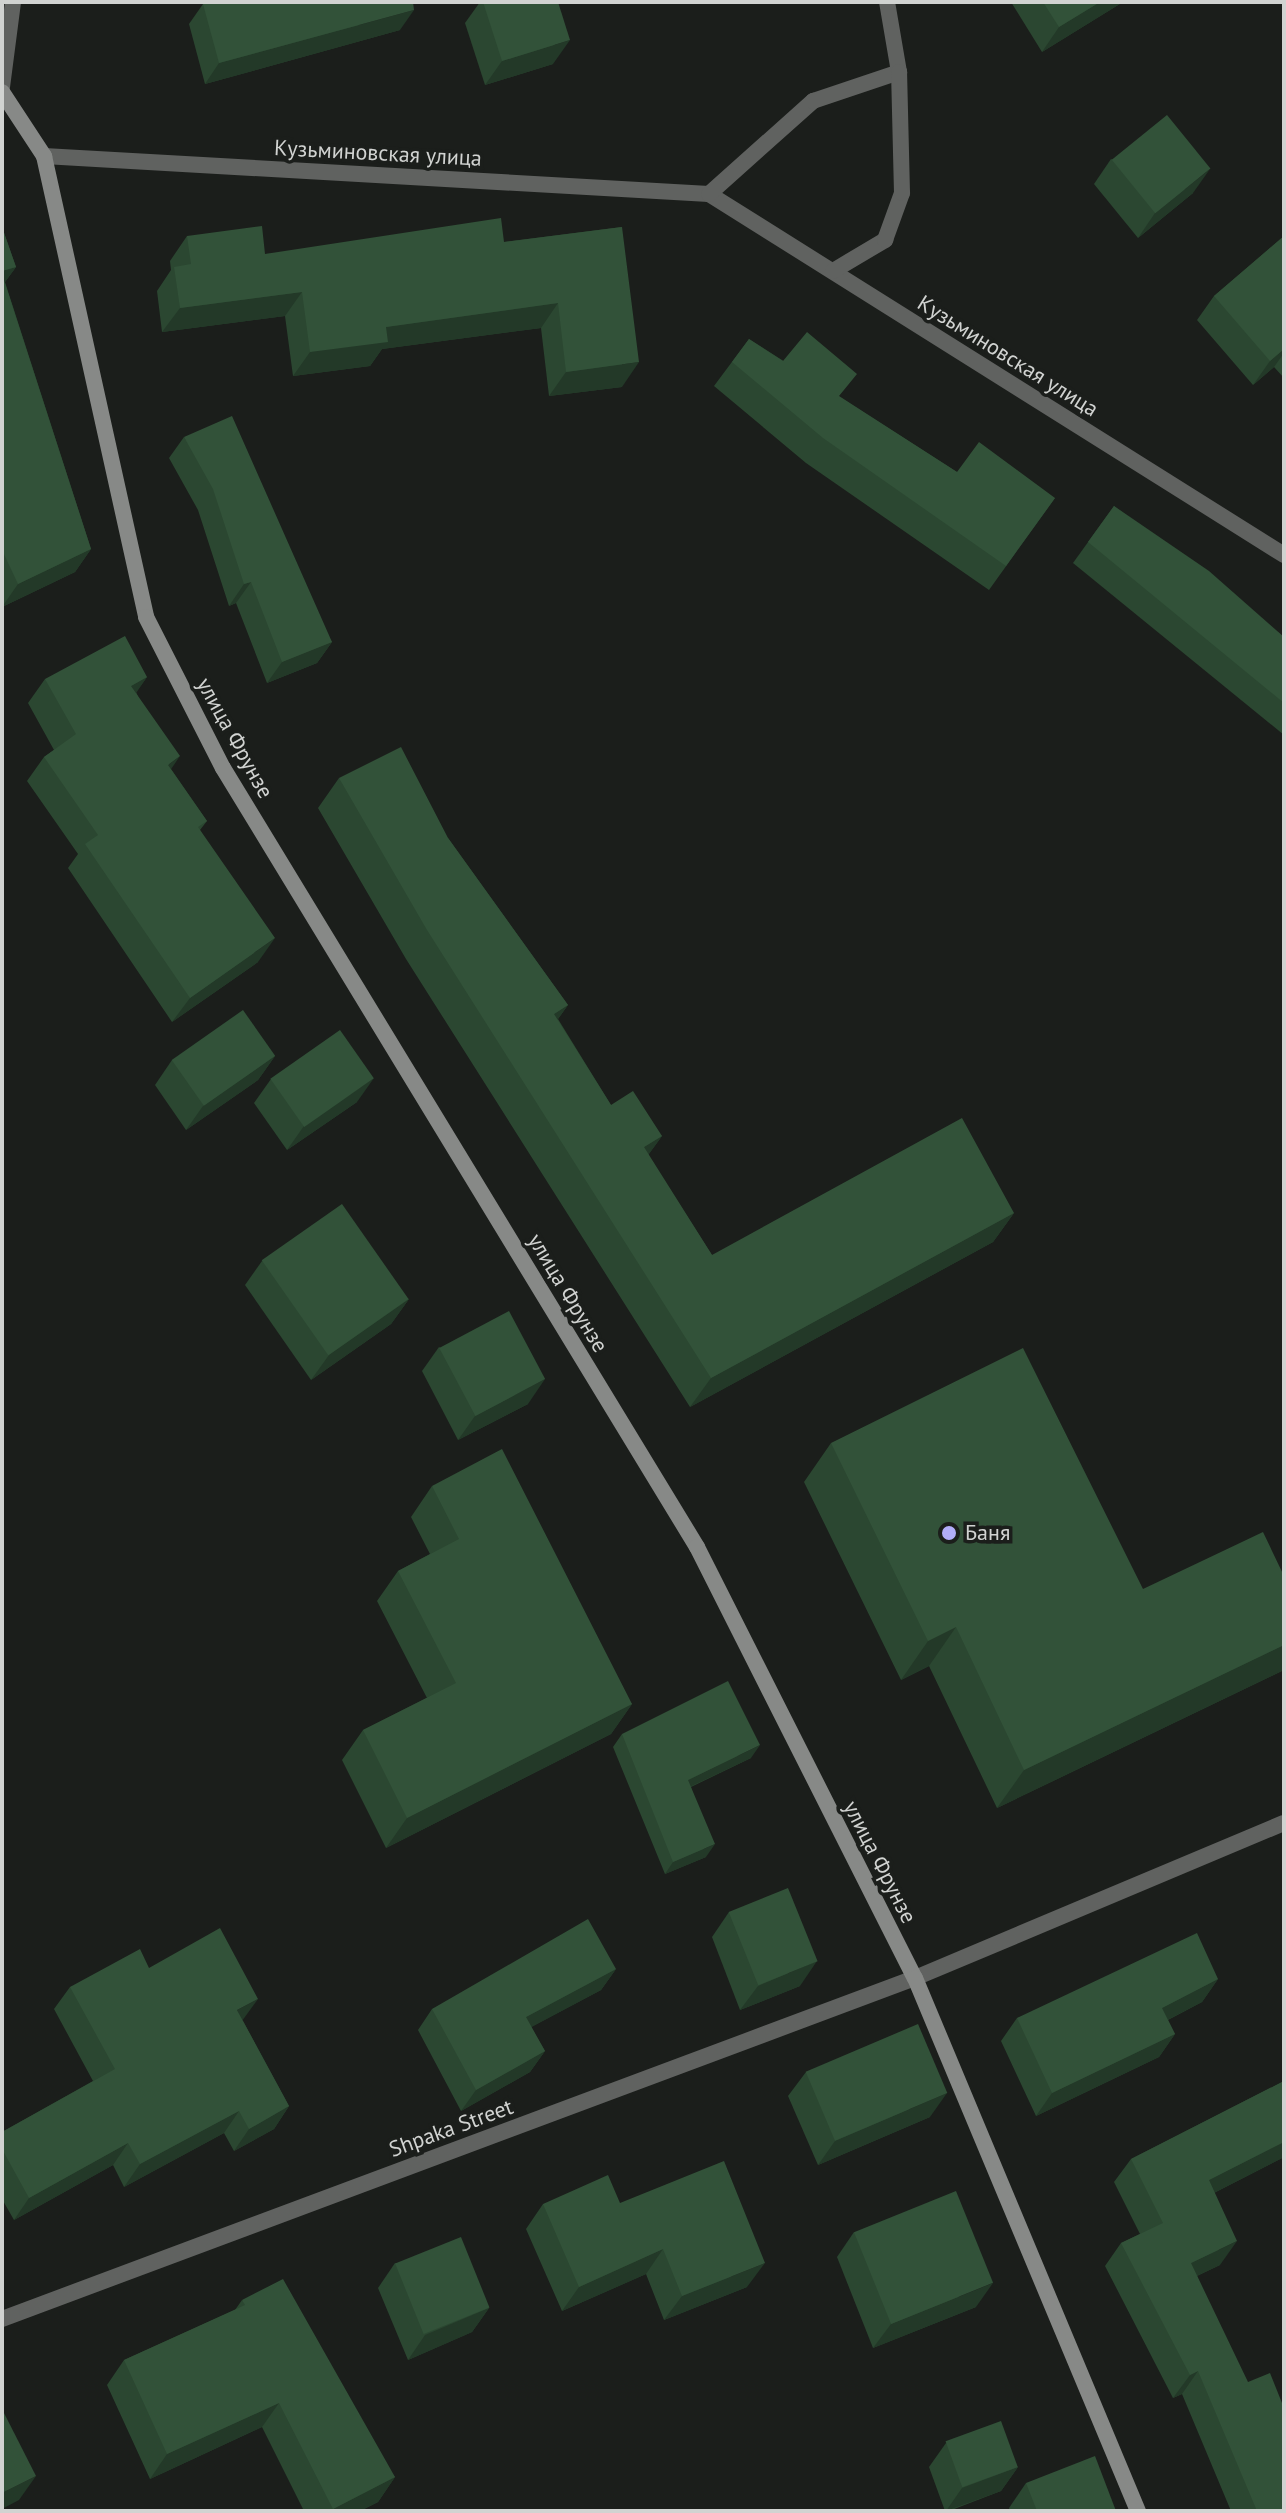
<!DOCTYPE html>
<meta charset="utf-8">
<style>
body{margin:0}
#map{position:relative;width:1286px;height:2513px;overflow:hidden;background:#1b1e1b;font-family:"PT Sans",sans-serif}
div>[style]{position:absolute}
[style*='--x']{left:calc(var(--x)*1px);top:calc(var(--y)*1px);width:calc(var(--w)*1px);rotate:calc(var(--a)*1deg)}
.street>*{height:16px;margin:-8px;padding:0 8px;transform-origin:8px;border-radius:8px;background:#606260}
.secondary>*{height:16px;margin:-8px;padding:0 8px;transform-origin:8px;border-radius:8px;background:#878987}
.wall>*{inset:0;background:#2b4731}
.shaded-wall>*{inset:0;background:#233928}
.building>*{inset:0;background:#325239;transform-origin:0 0}
.dots>*{width:22px;height:22px;translate:-50% -50%;box-sizing:border-box;border:4px solid #1b1e1b;border-radius:50%}
span{translate:-50% -50%;white-space:nowrap;text-align:center;line-height:1.15;-webkit-text-stroke:7px #1b1e1b;paint-order:stroke}
.street-label{font-size:22px;color:#d1d3d1}
.poi-label{font-size:22px;color:#d1d3d1}
.left{translate:0 -50%;text-align:left}
.frame{position:absolute;inset:0;border:4px solid #d1d3d1;pointer-events:none}
</style>
<div id="map">
<div class="street">
<div style="--x:2;--y:87;--w:86;--a:-82.6"></div>
<div style="--x:44;--y:156;--w:666;--a:3.27"></div>
<div style="--x:709;--y:194;--w:679;--a:32.12"></div>
<div style="--x:709;--y:194;--w:140;--a:-41.8"></div>
<div style="--x:813;--y:101;--w:91;--a:-18.6"></div>
<div style="--x:899;--y:72;--w:71;--a:-99.7"></div>
<div style="--x:833;--y:271;--w:61;--a:-30.8"></div>
<div style="--x:885;--y:240;--w:50;--a:-70.1"></div>
<div style="--x:902;--y:193;--w:121;--a:-91.4"></div>
<div style="--x:2;--y:2319;--w:975;--a:-20.48"></div>
<div style="--x:915;--y:1978;--w:400;--a:-22.8"></div>
</div>
<div class="secondary">
<div style="--x:2;--y:92;--w:77;--a:56.7"></div>
<div style="--x:44;--y:156;--w:472;--a:77.5"></div>
<div style="--x:146;--y:617;--w:169;--a:63"></div>
<div style="--x:223;--y:768;--w:912;--a:58.68"></div>
<div style="--x:697;--y:1547;--w:483;--a:63.2"></div>
<div style="--x:915;--y:1978;--w:578;--a:67.3"></div>
</div>
<div class="wall">
<div style="clip-path:polygon(480px 2px,558px 2px,553px 64px,485px 85px,465px 23px)"></div>
<div style="clip-path:polygon(1011px 2px,1123px 2px,1042px 52px)"></div>
<div style="clip-path:polygon(203px 4px,400px 30px,205px 84px,189px 24px)"></div>
<div style="clip-path:polygon(1111px 159px,1193px 193px,1138px 238px,1094px 184px)"></div>
<div style="clip-path:polygon(2px 227px,16px 267px,5px 282px,91px 549px,75px 572px,2px 607px)"></div>
<div style="clip-path:polygon(622px 227px,622px 387px,549px 396px,541px 328px,382px 349px,370px 366px,293px 376px,285px 316px,162px 332px,157px 291px,171px 270px,170px 261px,187px 236px,265px 254px,504px 242px)"></div>
<div style="clip-path:polygon(1284px 236px,1284px 378px,1274px 367px,1253px 385px,1197px 320px,1214px 296px)"></div>
<div style="clip-path:polygon(749px 339px,957px 472px,1055px 498px,989px 590px,806px 463px,714px 386px)"></div>
<div style="clip-path:polygon(184px 437px,332px 642px,317px 663px,267px 683px,236px 603px,229px 606px,198px 510px,169px 458px)"></div>
<div style="clip-path:polygon(1114px 506px,1284px 637px,1284px 735px,1073px 563px)"></div>
<div style="clip-path:polygon(147px 677px,136px 692px,171px 769px,207px 821px,200px 830px,258px 962px,172px 1022px,68px 868px,78px 854px,27px 781px,44px 757px,54px 750px,28px 703px,45px 679px)"></div>
<div style="clip-path:polygon(339px 778px,448px 838px,568px 1005px,558px 1019px,611px 1105px,662px 1136px,648px 1155px,712px 1255px,1014px 1213px,993px 1242px,690px 1407px,406px 959px,318px 808px)"></div>
<div style="clip-path:polygon(275px 1056px,258px 1080px,186px 1130px,155px 1085px,172px 1060px)"></div>
<div style="clip-path:polygon(271px 1079px,357px 1102px,287px 1150px,254px 1103px)"></div>
<div style="clip-path:polygon(262px 1261px,409px 1299px,391px 1324px,311px 1380px,245px 1285px)"></div>
<div style="clip-path:polygon(439px 1347px,528px 1404px,458px 1440px,422px 1371px)"></div>
<div style="clip-path:polygon(831px 1443px,1143px 1589px,1284px 1576px,1284px 1670px,997px 1808px,929px 1666px,901px 1680px,804px 1482px)"></div>
<div style="clip-path:polygon(432px 1486px,632px 1704px,611px 1734px,386px 1848px,342px 1760px,363px 1730px,427px 1698px,377px 1601px,398px 1571px,430px 1554px,411px 1517px)"></div>
<div style="clip-path:polygon(622px 1734px,751px 1758px,691px 1787px,706px 1857px,665px 1874px,613px 1747px)"></div>
<div style="clip-path:polygon(729px 1912px,800px 1986px,740px 2010px,712px 1937px)"></div>
<div style="clip-path:polygon(149px 1968px,243px 2021px,289px 2106px,274px 2129px,234px 2151px,224px 2133px,124px 2187px,113px 2165px,14px 2220px,2px 2199px,2px 2132px,93px 2081px,54px 2009px,70px 1987px)"></div>
<div style="clip-path:polygon(616px 1969px,601px 1990px,531px 2027px,545px 2051px,530px 2072px,461px 2111px,418px 2030px,432px 2009px)"></div>
<div style="clip-path:polygon(1218px 1979px,1202px 2002px,1168px 2020px,1175px 2034px,1159px 2057px,1036px 2116px,1001px 2041px,1017px 2018px)"></div>
<div style="clip-path:polygon(806px 2072px,930px 2117px,818px 2165px,788px 2096px)"></div>
<div style="clip-path:polygon(1284px 2081px,1284px 2157px,1214px 2193px,1220px 2265px,1197px 2276px,1284px 2511px,1231px 2511px,1182px 2394px,1173px 2398px,1105px 2266px,1121px 2243px,1140px 2234px,1114px 2182px,1131px 2159px)"></div>
<div style="clip-path:polygon(620px 2203px,747px 2287px,664px 2320px,646px 2274px,562px 2311px,526px 2229px,543px 2204px)"></div>
<div style="clip-path:polygon(854px 2232px,976px 2307px,873px 2348px,837px 2257px)"></div>
<div style="clip-path:polygon(395px 2263px,489px 2308px,472px 2332px,408px 2360px,378px 2288px)"></div>
<div style="clip-path:polygon(242px 2300px,395px 2477px,378px 2502px,360px 2511px,304px 2511px,262px 2427px,150px 2479px,107px 2385px,124px 2360px,235px 2310px)"></div>
<div style="clip-path:polygon(946px 2443px,1018px 2467px,1001px 2491px,949px 2511px,945px 2511px,929px 2467px)"></div>
<div style="clip-path:polygon(1026px 2483px,1116px 2511px,1010px 2511px,1009px 2508px)"></div>
</div>
<div class="shaded-wall">
<div style="clip-path:polygon(1100px 2px,1123px 2px,1042px 52px,1059px 27px)"></div>
<div style="clip-path:polygon(414px 10px,400px 30px,205px 84px,219px 63px)"></div>
<div style="clip-path:polygon(570px 40px,553px 64px,485px 85px,502px 61px)"></div>
<div style="clip-path:polygon(1210px 169px,1193px 193px,1138px 238px,1155px 213px)"></div>
<div style="clip-path:polygon(16px 267px,2px 286px,2px 271px)"></div>
<div style="clip-path:polygon(302px 292px,285px 316px,162px 332px,180px 308px)"></div>
<div style="clip-path:polygon(558px 303px,541px 328px,382px 349px,370px 366px,293px 376px,310px 352px,386px 327px)"></div>
<div style="clip-path:polygon(1284px 349px,1284px 353px,1274px 367px,1253px 385px,1270px 361px)"></div>
<div style="clip-path:polygon(639px 362px,622px 387px,549px 396px,566px 372px)"></div>
<div style="clip-path:polygon(91px 549px,75px 572px,2px 607px,18px 584px)"></div>
<div style="clip-path:polygon(251px 582px,236px 603px,229px 606px,244px 584px)"></div>
<div style="clip-path:polygon(332px 642px,317px 663px,267px 683px,282px 662px)"></div>
<div style="clip-path:polygon(147px 677px,130px 702px,131px 686px)"></div>
<div style="clip-path:polygon(180px 756px,163px 781px,168px 765px)"></div>
<div style="clip-path:polygon(275px 938px,258px 962px,172px 1022px,190px 998px)"></div>
<div style="clip-path:polygon(568px 1005px,547px 1034px,554px 1014px)"></div>
<div style="clip-path:polygon(275px 1056px,258px 1080px,186px 1130px,203px 1106px)"></div>
<div style="clip-path:polygon(374px 1078px,357px 1102px,287px 1150px,304px 1126px)"></div>
<div style="clip-path:polygon(662px 1136px,641px 1165px,644px 1147px)"></div>
<div style="clip-path:polygon(1014px 1213px,993px 1242px,690px 1407px,711px 1378px)"></div>
<div style="clip-path:polygon(409px 1299px,391px 1324px,311px 1380px,329px 1355px)"></div>
<div style="clip-path:polygon(545px 1379px,528px 1404px,458px 1440px,475px 1416px)"></div>
<div style="clip-path:polygon(956px 1627px,929px 1666px,901px 1680px,928px 1641px)"></div>
<div style="clip-path:polygon(1284px 1645px,1284px 1670px,997px 1808px,1024px 1770px)"></div>
<div style="clip-path:polygon(632px 1704px,611px 1734px,386px 1848px,407px 1818px)"></div>
<div style="clip-path:polygon(760px 1745px,751px 1758px,679px 1792px,688px 1780px)"></div>
<div style="clip-path:polygon(715px 1844px,706px 1857px,665px 1874px,673px 1862px)"></div>
<div style="clip-path:polygon(817px 1961px,800px 1986px,740px 2010px,758px 1986px)"></div>
<div style="clip-path:polygon(616px 1969px,601px 1990px,511px 2038px,526px 2017px)"></div>
<div style="clip-path:polygon(1218px 1979px,1202px 2002px,1146px 2031px,1162px 2008px)"></div>
<div style="clip-path:polygon(258px 1999px,242px 2021px,237px 2010px)"></div>
<div style="clip-path:polygon(1175px 2034px,1159px 2057px,1036px 2116px,1052px 2093px)"></div>
<div style="clip-path:polygon(545px 2051px,530px 2072px,461px 2111px,476px 2090px)"></div>
<div style="clip-path:polygon(947px 2093px,930px 2117px,818px 2165px,835px 2141px)"></div>
<div style="clip-path:polygon(289px 2106px,274px 2129px,234px 2151px,249px 2129px)"></div>
<div style="clip-path:polygon(239px 2111px,224px 2133px,124px 2187px,140px 2164px)"></div>
<div style="clip-path:polygon(1284px 2142px,1284px 2157px,1192px 2204px,1209px 2180px)"></div>
<div style="clip-path:polygon(128px 2143px,113px 2165px,14px 2220px,29px 2198px)"></div>
<div style="clip-path:polygon(1237px 2241px,1220px 2265px,1175px 2286px,1191px 2263px)"></div>
<div style="clip-path:polygon(663px 2249px,646px 2274px,562px 2311px,579px 2287px)"></div>
<div style="clip-path:polygon(765px 2263px,747px 2287px,664px 2320px,682px 2296px)"></div>
<div style="clip-path:polygon(993px 2283px,976px 2307px,873px 2348px,891px 2324px)"></div>
<div style="clip-path:polygon(489px 2308px,472px 2332px,408px 2360px,425px 2335px)"></div>
<div style="clip-path:polygon(1198px 2371px,1182px 2394px,1173px 2398px,1190px 2375px)"></div>
<div style="clip-path:polygon(279px 2403px,262px 2427px,150px 2479px,167px 2454px)"></div>
<div style="clip-path:polygon(1018px 2467px,1001px 2491px,946px 2511px,962px 2488px)"></div>
<div style="clip-path:polygon(36px 2476px,19px 2500px,2px 2509px,2px 2493px)"></div>
<div style="clip-path:polygon(395px 2477px,378px 2502px,360px 2511px,331px 2511px,333px 2509px)"></div>
</div>
<div class="building">
<div style="clip-path:polygon(209px 2px,413px 2px,414px 10px,219px 63px,203px 4px)"></div>
<div style="clip-path:polygon(483px 2px,558px 2px,570px 40px,502px 61px)"></div>
<div style="clip-path:polygon(1043px 2px,1100px 2px,1059px 27px)"></div>
<div style="left:1167px;top:115px;width:69px;height:71px;rotate:51deg"></div>
<div style="clip-path:polygon(501px 218px,504px 242px,622px 227px,639px 362px,566px 372px,558px 303px,386px 327px,388px 342px,310px 352px,302px 292px,180px 308px,174px 267px,191px 264px,187px 236px,262px 226px,265px 254px)"></div>
<div style="clip-path:polygon(2px 227px,16px 267px,2px 271px)"></div>
<div style="clip-path:polygon(1284px 236px,1284px 349px,1270px 361px,1214px 296px)"></div>
<div style="clip-path:polygon(2px 274px,91px 549px,18px 584px,2px 550px)"></div>
<div style="clip-path:polygon(807px 332px,857px 374px,839px 396px,957px 472px,979px 442px,1055px 498px,1006px 566px,823px 438px,732px 362px,749px 339px,783px 361px)"></div>
<div style="clip-path:polygon(232px 416px,332px 642px,282px 662px,251px 582px,244px 584px,213px 489px,184px 437px)"></div>
<div style="clip-path:polygon(1114px 506px,1209px 571px,1284px 637px,1284px 703px,1088px 542px)"></div>
<div style="clip-path:polygon(125px 636px,147px 677px,131px 686px,180px 756px,168px 765px,207px 821px,198px 827px,275px 938px,190px 998px,85px 844px,98px 835px,44px 757px,76px 734px,45px 679px)"></div>
<div style="clip-path:polygon(401px 747px,448px 838px,568px 1005px,554px 1014px,611px 1105px,633px 1091px,662px 1136px,644px 1147px,712px 1255px,962px 1118px,1014px 1213px,711px 1378px,427px 930px,339px 778px)"></div>
<div style="left:243px;top:1010px;width:56px;height:87px;rotate:55deg"></div>
<div style="left:340px;top:1030px;width:59px;height:85px;rotate:55deg"></div>
<div style="left:342px;top:1204px;width:116px;height:98px;rotate:55deg"></div>
<div style="left:509px;top:1311px;width:77px;height:79px;rotate:62deg"></div>
<div style="clip-path:polygon(1023px 1348px,1143px 1589px,1263px 1532px,1284px 1576px,1284px 1645px,1024px 1770px,956px 1627px,928px 1641px,831px 1443px)"></div>
<div style="clip-path:polygon(502px 1449px,632px 1704px,407px 1818px,363px 1730px,456px 1683px,398px 1571px,459px 1539px,432px 1486px)"></div>
<div style="clip-path:polygon(728px 1681px,760px 1745px,688px 1780px,715px 1844px,673px 1862px,622px 1734px)"></div>
<div style="left:788px;top:1888px;width:79px;height:64px;rotate:68deg"></div>
<div style="clip-path:polygon(588px 1919px,616px 1969px,526px 2017px,545px 2051px,476px 2090px,432px 2009px)"></div>
<div style="clip-path:polygon(220px 1928px,258px 1999px,237px 2010px,289px 2106px,249px 2129px,239px 2111px,140px 2164px,128px 2143px,29px 2198px,2px 2149px,2px 2132px,115px 2069px,70px 1987px,140px 1949px,149px 1968px)"></div>
<div style="clip-path:polygon(1197px 1933px,1218px 1979px,1162px 2008px,1175px 2034px,1052px 2093px,1017px 2018px)"></div>
<div style="left:918px;top:2024px;width:75px;height:122px;rotate:67deg"></div>
<div style="clip-path:polygon(1284px 2081px,1284px 2142px,1209px 2180px,1237px 2241px,1191px 2263px,1248px 2382px,1270px 2373px,1284px 2408px,1284px 2511px,1257px 2511px,1198px 2371px,1190px 2375px,1121px 2243px,1163px 2223px,1131px 2159px)"></div>
<div style="clip-path:polygon(724px 2161px,765px 2263px,682px 2296px,663px 2249px,579px 2287px,543px 2204px,608px 2175px,620px 2203px)"></div>
<div style="left:956px;top:2191px;width:99px;height:110px;rotate:68deg"></div>
<div style="left:461px;top:2237px;width:76px;height:71px;rotate:68deg"></div>
<div style="clip-path:polygon(283px 2279px,395px 2477px,333px 2509px,279px 2403px,167px 2454px,124px 2360px,245px 2305px,242px 2300px)"></div>
<div style="clip-path:polygon(2px 2413px,4px 2413px,36px 2476px,2px 2493px)"></div>
<div style="left:1001px;top:2421px;width:49px;height:59px;rotate:70deg"></div>
<div style="clip-path:polygon(1095px 2456px,1116px 2511px,1037px 2511px,1026px 2483px)"></div>
</div>
<div class="dots">
<div style="left:949px;top:1533px;background:#b2adf9"></div>
</div>
<div class="street-label">
<span style="left:378px;top:153px;rotate:3deg">Кузьминовская улица</span>
<span style="left:1008px;top:356px;rotate:32deg">Кузьминовская улица</span>
<span style="left:235px;top:738px;rotate:61deg">улица Фрунзе</span>
<span style="left:568px;top:1293px;rotate:59deg">улица Фрунзе</span>
<span style="left:880px;top:1862px;rotate:63deg">улица Фрунзе</span>
<span style="left:451px;top:2128px;rotate:-20deg">Shpaka Street</span>
</div>
<div class="poi-label">
<span class="left" style="left:965px;top:1533px">Баня</span>
</div>
<div class="frame"></div>
</div>
